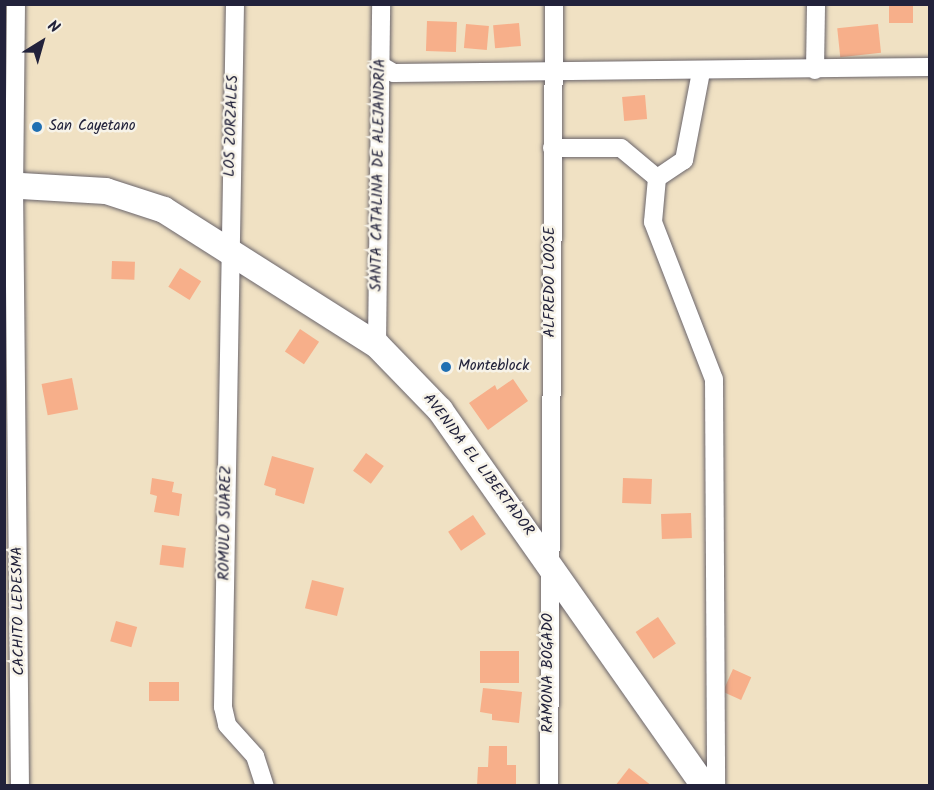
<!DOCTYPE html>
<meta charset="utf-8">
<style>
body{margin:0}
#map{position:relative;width:934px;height:790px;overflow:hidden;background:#f0e1c3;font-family:Kalam,sans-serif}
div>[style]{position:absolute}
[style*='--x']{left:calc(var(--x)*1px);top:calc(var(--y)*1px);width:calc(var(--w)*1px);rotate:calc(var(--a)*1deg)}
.building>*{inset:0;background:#f7af8a;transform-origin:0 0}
.roads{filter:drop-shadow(0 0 2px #6a656b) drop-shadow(0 0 2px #6a656b)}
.street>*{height:18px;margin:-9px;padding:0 9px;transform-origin:9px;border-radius:9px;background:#fff}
.secondary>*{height:26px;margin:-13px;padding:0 13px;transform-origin:13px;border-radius:13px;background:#fff}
.dots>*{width:16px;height:16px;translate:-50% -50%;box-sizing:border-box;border:3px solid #f7f3e8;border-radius:50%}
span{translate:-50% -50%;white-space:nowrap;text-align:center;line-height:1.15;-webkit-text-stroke:5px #f7f3e8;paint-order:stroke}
.street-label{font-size:15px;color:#22223b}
.poi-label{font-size:15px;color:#22223b}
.left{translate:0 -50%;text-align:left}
.frame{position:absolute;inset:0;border:6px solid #22223b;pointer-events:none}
.north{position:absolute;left:12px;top:12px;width:60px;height:60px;-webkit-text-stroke:4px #f7f3e8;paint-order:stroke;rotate:37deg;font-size:16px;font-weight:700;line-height:24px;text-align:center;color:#22223b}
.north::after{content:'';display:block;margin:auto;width:21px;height:27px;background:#22223b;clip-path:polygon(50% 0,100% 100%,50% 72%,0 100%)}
</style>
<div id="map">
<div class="building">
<div style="left:889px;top:4px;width:24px;height:19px"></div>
<div style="left:427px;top:21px;width:30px;height:30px;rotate:2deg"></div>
<div style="left:519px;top:23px;width:23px;height:26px;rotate:85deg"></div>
<div style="left:466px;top:24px;width:23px;height:24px;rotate:5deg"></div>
<div style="left:878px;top:24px;width:29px;height:41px;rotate:84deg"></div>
<div style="left:645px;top:95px;width:24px;height:23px;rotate:85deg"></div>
<div style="left:112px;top:261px;width:23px;height:18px;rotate:2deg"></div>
<div style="left:180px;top:268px;width:25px;height:22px;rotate:32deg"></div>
<div style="left:300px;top:329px;width:23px;height:27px;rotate:34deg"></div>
<div style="left:72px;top:378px;width:32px;height:31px;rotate:79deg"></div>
<div style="clip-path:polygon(513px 379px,528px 401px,488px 430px,469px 403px,495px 385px,497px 390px)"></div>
<div style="left:366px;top:453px;width:22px;height:22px;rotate:36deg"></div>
<div style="clip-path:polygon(272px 456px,314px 468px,304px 504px,275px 495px,276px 489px,264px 485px)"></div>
<div style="clip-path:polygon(152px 478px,174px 482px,172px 492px,182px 494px,179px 516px,154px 512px,157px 496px,150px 494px)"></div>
<div style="left:623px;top:478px;width:29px;height:25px;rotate:2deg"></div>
<div style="left:691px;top:513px;width:25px;height:30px;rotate:88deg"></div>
<div style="left:473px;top:515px;width:23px;height:30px;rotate:56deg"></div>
<div style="left:162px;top:545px;width:24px;height:20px;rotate:7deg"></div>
<div style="left:312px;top:580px;width:33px;height:29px;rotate:14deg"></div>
<div style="left:658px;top:617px;width:32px;height:27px;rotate:56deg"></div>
<div style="left:116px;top:621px;width:22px;height:21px;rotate:16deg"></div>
<div style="left:480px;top:651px;width:39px;height:32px"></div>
<div style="left:733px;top:669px;width:20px;height:25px;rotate:24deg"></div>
<div style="left:149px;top:682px;width:30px;height:19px"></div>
<div style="clip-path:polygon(483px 688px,522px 692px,519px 723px,492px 720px,492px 714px,480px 712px)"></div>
<div style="clip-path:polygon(489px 746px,507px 746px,507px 765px,516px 765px,516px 786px,477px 786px,478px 767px,488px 767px)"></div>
<div style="clip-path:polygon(629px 768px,652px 786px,615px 786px)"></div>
</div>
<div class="roads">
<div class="street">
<div style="--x:16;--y:4;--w:181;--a:90.6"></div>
<div style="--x:14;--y:185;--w:601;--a:89.43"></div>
<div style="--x:235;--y:4;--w:703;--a:90.98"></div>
<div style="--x:223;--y:707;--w:18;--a:77"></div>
<div style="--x:227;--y:725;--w:42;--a:47.9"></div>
<div style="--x:255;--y:756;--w:32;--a:72"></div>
<div style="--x:380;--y:65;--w:16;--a:30"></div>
<div style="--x:394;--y:73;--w:536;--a:-0.64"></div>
<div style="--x:815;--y:70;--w:66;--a:-89.1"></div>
<div style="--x:701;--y:72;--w:90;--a:100.9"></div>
<div style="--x:684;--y:160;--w:32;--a:146"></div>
<div style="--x:657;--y:178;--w:44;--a:95.2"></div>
<div style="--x:653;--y:222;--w:168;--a:68.8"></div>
<div style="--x:714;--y:379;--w:407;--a:89.7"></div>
<div style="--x:552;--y:148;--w:69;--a:0"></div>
<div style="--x:621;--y:148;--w:47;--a:39.8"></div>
<div style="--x:377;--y:345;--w:341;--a:-89.3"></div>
<div style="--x:549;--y:786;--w:782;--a:-89.63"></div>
</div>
<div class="secondary">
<div style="--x:4;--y:185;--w:102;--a:3.4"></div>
<div style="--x:106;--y:191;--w:61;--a:18.1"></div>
<div style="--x:164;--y:210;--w:252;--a:32.4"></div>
<div style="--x:377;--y:345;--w:91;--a:45.9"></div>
<div style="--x:440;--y:410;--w:459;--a:54.9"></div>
</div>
</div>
<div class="dots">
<div style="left:37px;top:127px;background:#1f6fb2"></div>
<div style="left:446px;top:367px;background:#1f6fb2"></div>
</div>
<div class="street-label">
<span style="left:232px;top:126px;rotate:-88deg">LOS ZORZALES</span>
<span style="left:379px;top:175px;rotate:-89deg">SANTA CATALINA DE ALEJANDRÍA</span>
<span style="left:551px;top:282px;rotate:-90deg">ALFREDO LOOSE</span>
<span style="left:478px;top:465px;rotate:53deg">AVENIDA EL LIBERTADOR</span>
<span style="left:226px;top:523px;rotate:-89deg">ROMULO SUAREZ</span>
<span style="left:19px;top:611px;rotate:-91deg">CACHITO LEDESMA</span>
<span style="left:549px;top:673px;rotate:-90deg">RAMONA BOGADO</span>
</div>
<div class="poi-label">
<span class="left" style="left:49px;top:127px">San Cayetano</span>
<span class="left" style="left:458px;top:367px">Monteblock</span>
</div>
<div class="frame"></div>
<div class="north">N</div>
</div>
